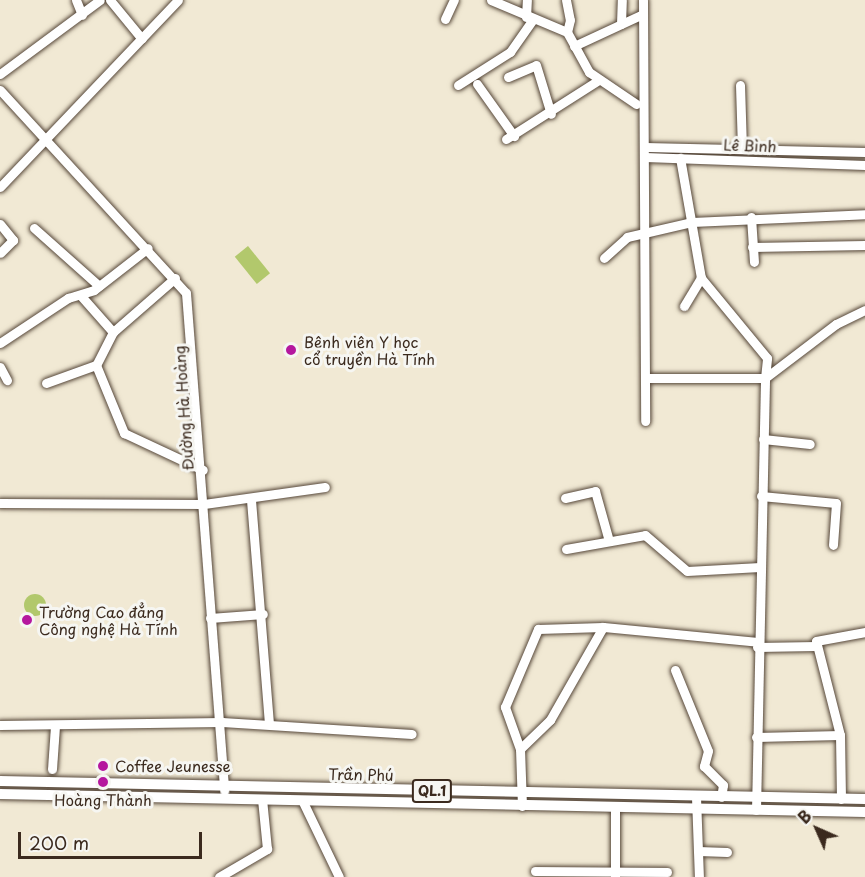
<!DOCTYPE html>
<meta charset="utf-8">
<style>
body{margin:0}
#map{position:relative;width:865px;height:877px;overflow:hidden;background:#f1e9d4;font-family:"Playpen Sans",sans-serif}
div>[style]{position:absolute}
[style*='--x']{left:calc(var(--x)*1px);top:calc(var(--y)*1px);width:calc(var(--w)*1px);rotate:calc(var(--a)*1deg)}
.green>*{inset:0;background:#b2c86c;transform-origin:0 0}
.round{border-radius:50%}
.roads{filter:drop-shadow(0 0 2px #564739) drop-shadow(0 0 2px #564739)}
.minor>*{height:9px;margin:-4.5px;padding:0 4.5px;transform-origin:4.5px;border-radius:4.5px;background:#fff}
.major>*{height:10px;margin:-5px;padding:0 5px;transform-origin:5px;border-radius:5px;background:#fff}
.dots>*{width:16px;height:16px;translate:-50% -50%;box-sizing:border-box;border:3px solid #f6f6f2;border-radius:50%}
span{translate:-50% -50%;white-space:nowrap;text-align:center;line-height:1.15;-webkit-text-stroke:6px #f6f6f2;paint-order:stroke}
.shield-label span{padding:2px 4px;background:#f6f6f2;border:2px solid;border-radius:4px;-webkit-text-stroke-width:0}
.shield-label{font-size:14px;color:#3b2a1e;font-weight:700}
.street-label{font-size:15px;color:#3b2a1e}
.poi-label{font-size:15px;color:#3b2a1e}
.left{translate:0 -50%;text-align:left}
.north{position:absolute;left:787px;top:799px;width:60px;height:60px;-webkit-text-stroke:4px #f6f6f2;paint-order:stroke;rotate:315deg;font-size:16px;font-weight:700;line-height:24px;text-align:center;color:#3b2a1e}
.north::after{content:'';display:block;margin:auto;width:21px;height:27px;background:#3b2a1e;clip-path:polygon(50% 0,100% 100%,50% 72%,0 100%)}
.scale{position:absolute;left:18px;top:832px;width:184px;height:27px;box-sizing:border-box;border:3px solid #3b2a1e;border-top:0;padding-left:8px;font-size:18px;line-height:21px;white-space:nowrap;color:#3b2a1e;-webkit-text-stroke:4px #f6f6f2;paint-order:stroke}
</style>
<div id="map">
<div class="green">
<div style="left:248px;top:246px;width:35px;height:17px;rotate:51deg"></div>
<div class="round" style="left:24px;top:594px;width:22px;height:22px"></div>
</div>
<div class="roads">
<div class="minor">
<div style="--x:76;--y:0;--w:16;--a:68"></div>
<div style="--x:110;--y:0;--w:50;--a:50.6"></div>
<div style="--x:491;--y:0;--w:82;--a:22.8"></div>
<div style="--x:566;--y:0;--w:20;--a:79"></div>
<div style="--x:570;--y:20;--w:12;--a:104"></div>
<div style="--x:567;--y:32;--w:46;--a:61.2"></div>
<div style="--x:589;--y:72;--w:57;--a:34.2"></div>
<div style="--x:643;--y:0;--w:421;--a:89.7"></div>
<div style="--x:526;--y:17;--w:17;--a:-87"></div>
<div style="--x:445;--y:19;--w:21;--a:-65"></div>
<div style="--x:621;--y:24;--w:24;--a:-88"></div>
<div style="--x:574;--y:46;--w:76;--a:-24.9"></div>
<div style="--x:0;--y:74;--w:124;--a:-36.5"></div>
<div style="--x:508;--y:77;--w:30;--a:-23"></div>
<div style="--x:536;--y:65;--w:51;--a:73"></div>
<div style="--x:477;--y:84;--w:64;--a:54.6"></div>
<div style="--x:458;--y:85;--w:62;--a:-32.4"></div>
<div style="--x:510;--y:52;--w:39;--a:-55"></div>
<div style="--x:740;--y:85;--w:64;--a:88.2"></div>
<div style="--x:0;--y:90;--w:275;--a:47.5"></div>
<div style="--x:186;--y:293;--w:499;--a:85.6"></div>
<div style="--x:506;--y:139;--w:108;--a:-32.5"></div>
<div style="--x:645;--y:147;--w:220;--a:1.3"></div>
<div style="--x:645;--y:157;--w:220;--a:2.1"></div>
<div style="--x:0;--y:187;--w:258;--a:-46.4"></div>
<div style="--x:751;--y:217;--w:45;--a:86.2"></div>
<div style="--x:0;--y:224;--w:21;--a:51"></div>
<div style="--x:13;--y:240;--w:18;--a:135"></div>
<div style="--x:34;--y:228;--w:87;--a:41.7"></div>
<div style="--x:752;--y:247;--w:113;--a:-1"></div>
<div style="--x:604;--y:258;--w:31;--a:-42"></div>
<div style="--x:627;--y:237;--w:67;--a:-13"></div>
<div style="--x:692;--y:222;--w:173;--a:-2.6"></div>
<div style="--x:175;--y:278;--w:82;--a:138.9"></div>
<div style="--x:113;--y:332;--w:37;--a:117"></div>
<div style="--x:96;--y:365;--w:74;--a:67.6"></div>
<div style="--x:124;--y:433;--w:87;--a:25.1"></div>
<div style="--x:82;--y:297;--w:47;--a:48.5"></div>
<div style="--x:684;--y:306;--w:33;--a:-59"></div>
<div style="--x:0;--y:343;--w:82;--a:-33.5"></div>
<div style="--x:68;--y:298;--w:27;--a:-17"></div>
<div style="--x:94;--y:290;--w:68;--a:-37.9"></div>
<div style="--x:0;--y:367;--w:15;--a:62"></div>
<div style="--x:645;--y:378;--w:120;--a:0"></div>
<div style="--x:765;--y:378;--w:20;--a:-84"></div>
<div style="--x:767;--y:358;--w:104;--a:-129.5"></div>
<div style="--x:701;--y:278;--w:122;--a:-99.9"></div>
<div style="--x:46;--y:383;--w:53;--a:-19.8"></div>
<div style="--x:763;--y:439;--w:47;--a:6.1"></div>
<div style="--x:761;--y:496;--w:75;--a:5.3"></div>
<div style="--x:836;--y:503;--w:42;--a:94.1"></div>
<div style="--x:565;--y:498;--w:31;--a:-13"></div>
<div style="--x:595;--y:491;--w:52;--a:74.4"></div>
<div style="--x:251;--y:500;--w:225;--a:85.4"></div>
<div style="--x:0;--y:503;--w:204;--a:0.3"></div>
<div style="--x:204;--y:504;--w:122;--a:-8"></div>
<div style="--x:566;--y:549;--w:80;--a:-10"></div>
<div style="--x:645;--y:535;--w:55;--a:40.6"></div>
<div style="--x:687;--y:571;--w:73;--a:-3.1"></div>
<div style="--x:210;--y:618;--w:53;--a:-4.3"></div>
<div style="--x:757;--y:647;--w:59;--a:-1"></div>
<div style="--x:675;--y:670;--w:87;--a:67.8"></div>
<div style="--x:708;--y:751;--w:16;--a:105"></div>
<div style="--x:704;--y:766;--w:27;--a:45"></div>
<div style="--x:723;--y:785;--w:12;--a:99"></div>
<div style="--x:0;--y:725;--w:222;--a:-0.8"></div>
<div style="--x:222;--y:722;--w:190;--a:3.6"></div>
<div style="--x:840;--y:735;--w:97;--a:-104.3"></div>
<div style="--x:816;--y:641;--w:50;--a:-10.4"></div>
<div style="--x:756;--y:737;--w:84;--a:-1.4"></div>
<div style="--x:840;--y:735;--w:64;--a:89.1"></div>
<div style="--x:520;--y:749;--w:45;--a:-109.7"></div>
<div style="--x:505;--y:707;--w:85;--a:-67.1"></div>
<div style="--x:538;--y:629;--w:65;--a:-1.8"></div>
<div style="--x:52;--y:769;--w:43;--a:-86"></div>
<div style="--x:696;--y:797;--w:80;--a:87.9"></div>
<div style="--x:302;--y:800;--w:85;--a:64.3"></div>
<div style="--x:522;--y:806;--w:57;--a:-92"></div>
<div style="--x:520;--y:749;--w:42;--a:-44"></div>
<div style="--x:550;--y:720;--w:107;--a:-60.3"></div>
<div style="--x:603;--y:627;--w:156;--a:5.5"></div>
<div style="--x:615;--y:808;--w:69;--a:90"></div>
<div style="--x:756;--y:810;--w:432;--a:-88.8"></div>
<div style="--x:765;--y:378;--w:89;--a:-37.3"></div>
<div style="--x:836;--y:324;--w:32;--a:-26"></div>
<div style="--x:698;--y:851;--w:29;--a:2"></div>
<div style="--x:535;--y:871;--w:132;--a:0.4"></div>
<div style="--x:219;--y:877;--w:56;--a:-30.3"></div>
<div style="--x:267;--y:849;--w:50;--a:-95.7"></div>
</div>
<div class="major">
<div style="--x:0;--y:781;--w:865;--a:1.19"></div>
<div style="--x:0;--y:794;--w:865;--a:1.19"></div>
</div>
</div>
<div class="dots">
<div style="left:291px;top:350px;background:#b5179e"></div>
<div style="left:27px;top:620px;background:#b5179e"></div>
<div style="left:103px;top:766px;background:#b5179e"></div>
<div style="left:103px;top:782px;background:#b5179e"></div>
</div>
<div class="shield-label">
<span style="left:432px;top:791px">QL.1</span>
</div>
<div class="street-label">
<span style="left:750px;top:145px;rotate:2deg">Lê Bình</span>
<span style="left:183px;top:408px;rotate:-94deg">Đường Hà Hoàng</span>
<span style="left:361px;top:774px;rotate:1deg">Trần Phú</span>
</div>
<div class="poi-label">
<span class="left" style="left:304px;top:350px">Bệnh viện Y học<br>cổ truyền Hà Tĩnh</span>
<span class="left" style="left:39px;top:620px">Trường Cao đẳng<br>Công nghệ Hà Tĩnh</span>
<span class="left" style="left:115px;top:766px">Coffee Jeunesse</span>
<span style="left:103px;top:800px">Hoàng Thành</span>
</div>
<div class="north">B</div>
<div class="scale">200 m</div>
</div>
